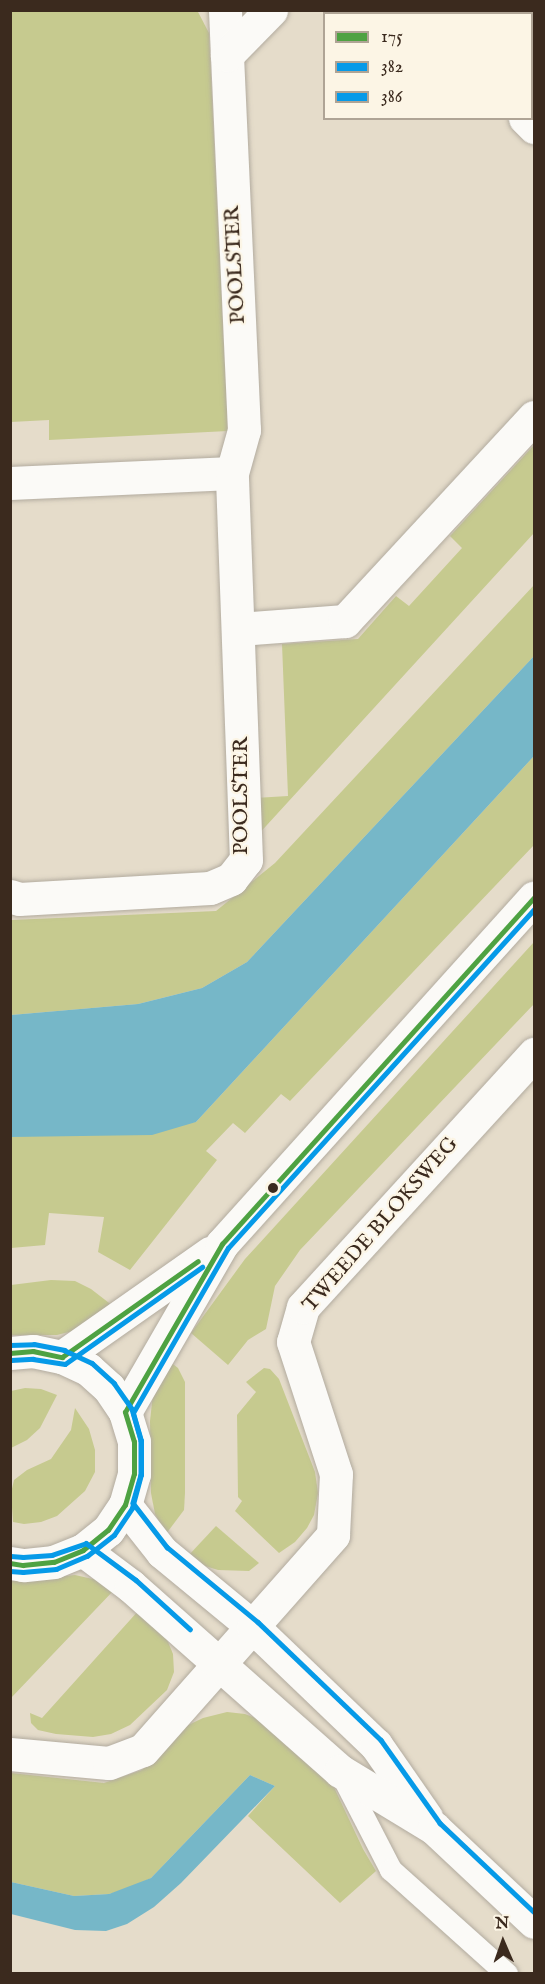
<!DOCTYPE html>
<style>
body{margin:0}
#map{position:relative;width:545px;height:1984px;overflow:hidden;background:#e5dcca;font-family:"IM FELL English",serif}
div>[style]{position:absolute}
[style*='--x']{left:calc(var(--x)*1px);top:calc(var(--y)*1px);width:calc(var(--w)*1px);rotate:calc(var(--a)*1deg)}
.green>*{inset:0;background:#c6ca8f}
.water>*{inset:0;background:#76b7c8}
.roads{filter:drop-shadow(0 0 2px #b2ab9f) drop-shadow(0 0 2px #b2ab9f)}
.lane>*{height:22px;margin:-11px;padding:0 11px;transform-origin:11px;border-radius:11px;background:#fbfaf7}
.street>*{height:33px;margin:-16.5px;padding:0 16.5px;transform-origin:16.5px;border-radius:16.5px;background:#fbfaf7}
.secondary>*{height:33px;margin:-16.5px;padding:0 16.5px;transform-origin:16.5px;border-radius:16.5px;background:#fbfaf7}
.bus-1>*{height:4.5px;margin:-2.25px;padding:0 2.25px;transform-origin:2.25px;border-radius:2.25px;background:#4ea242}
.bus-2>*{height:4.5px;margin:-2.25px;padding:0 2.25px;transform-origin:2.25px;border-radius:2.25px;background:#069ae8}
.bus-3>*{height:4.5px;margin:-2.25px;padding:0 2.25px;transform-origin:2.25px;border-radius:2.25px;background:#069ae8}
.dots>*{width:16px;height:16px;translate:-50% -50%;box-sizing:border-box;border:3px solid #fcf5e5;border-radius:50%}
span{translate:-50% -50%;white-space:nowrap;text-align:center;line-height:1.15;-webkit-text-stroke:4.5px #fcf5e5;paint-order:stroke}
.street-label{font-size:21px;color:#3b2a1e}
.frame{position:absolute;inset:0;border:12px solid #3b2a1e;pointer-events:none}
.legend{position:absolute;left:323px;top:12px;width:210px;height:108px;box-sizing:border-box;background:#fcf5e5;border:2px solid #afa495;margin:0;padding:8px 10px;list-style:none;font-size:18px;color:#3b2a1e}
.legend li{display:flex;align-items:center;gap:12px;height:30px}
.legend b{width:30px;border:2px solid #afa495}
.north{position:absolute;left:473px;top:1912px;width:60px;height:60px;-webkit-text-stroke:4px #fcf5e5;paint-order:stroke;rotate:358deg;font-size:16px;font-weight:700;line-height:24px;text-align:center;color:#3b2a1e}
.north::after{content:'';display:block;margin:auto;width:21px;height:27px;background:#3b2a1e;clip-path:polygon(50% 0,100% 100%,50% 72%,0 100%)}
</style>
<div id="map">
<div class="green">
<div style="clip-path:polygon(197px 10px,209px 33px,228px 431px,49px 440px,49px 420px,11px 422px,10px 11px)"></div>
<div style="clip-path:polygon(534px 445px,534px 533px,256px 837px,255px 798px,288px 796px,282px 644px,358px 639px,396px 596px,409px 606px,462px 548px,450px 536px)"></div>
<div style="clip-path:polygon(534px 585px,534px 656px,247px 962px,202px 988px,138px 1004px,11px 1015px,12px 920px,216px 911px,275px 863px)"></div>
<div style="clip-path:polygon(534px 756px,534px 845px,290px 1101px,281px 1094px,245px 1133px,233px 1123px,206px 1151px,217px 1160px,130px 1270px,98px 1252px,104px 1217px,49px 1213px,45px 1245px,11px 1248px,10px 1137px,196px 1122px)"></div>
<div style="clip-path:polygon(534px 942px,534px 1004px,300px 1250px,275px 1286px,266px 1329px,248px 1340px,228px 1365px,191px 1333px,245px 1259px)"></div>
<div style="clip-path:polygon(51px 1280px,75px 1281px,91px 1289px,113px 1306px,81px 1329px,57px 1335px,11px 1335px,11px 1285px)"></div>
<div style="clip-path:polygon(169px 1361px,178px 1368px,185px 1382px,185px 1493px,184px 1510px,166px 1534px,155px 1514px,151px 1493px,150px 1421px,153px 1394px)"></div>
<div style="clip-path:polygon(264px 1368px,270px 1369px,279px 1379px,315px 1472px,318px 1493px,314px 1515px,307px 1528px,295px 1542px,279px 1553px,235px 1511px,242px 1501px,238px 1497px,237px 1415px,256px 1392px,246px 1382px)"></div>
<div style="clip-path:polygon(25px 1388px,41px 1389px,57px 1395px,40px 1428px,27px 1440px,11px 1448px,11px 1391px)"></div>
<div style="clip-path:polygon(75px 1408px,89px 1429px,95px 1450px,95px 1472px,85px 1491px,57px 1516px,41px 1522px,24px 1524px,13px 1522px,11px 1493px,14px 1480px,27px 1470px,51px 1459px,71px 1430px)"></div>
<div style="clip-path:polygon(216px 1526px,259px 1563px,249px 1571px,218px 1570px,199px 1564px,188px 1556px)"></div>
<div style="clip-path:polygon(75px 1575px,97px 1580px,115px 1589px,11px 1698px,11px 1578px,38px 1579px)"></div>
<div style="clip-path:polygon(139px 1610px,166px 1637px,173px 1654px,174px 1672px,167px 1690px,130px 1725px,111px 1734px,93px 1737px,56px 1734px,38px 1730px,31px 1723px,30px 1713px,42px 1718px)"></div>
<div style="clip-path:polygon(227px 1712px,245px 1714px,268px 1723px,332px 1783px,363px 1849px,376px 1871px,340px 1903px,248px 1816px,275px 1786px,250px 1775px,151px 1878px,133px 1887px,109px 1894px,74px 1896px,11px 1882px,11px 1773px,104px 1783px,142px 1770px,180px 1729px,203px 1718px)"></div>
</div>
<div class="water">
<div style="clip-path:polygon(534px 656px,534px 756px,196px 1122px,152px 1135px,11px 1137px,11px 1015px,138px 1004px,202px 988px,247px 962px)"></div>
<div style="clip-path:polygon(250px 1775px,275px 1786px,181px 1883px,154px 1907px,127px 1924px,106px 1931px,75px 1930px,11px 1914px,11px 1882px,74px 1896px,109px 1894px,151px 1878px)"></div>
</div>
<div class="roads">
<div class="lane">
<div style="--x:341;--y:1773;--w:109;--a:62.7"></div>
<div style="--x:391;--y:1870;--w:156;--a:41.9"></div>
</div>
<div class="street">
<div style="--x:225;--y:10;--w:45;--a:87.5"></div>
<div style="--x:408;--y:10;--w:5;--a:53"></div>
<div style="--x:525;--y:118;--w:13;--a:45"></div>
<div style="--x:10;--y:483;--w:222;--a:-2.6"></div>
<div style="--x:239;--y:629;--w:106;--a:-4.3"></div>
<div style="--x:345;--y:621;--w:278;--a:-47.2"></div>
<div style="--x:10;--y:896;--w:9;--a:18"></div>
<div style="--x:19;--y:899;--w:191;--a:-3.3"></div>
<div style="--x:210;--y:888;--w:23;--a:-23"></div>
<div style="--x:231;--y:879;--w:24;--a:-52"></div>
<div style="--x:246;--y:860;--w:387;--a:-92.1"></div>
<div style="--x:232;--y:473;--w:45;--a:-74.4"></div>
<div style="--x:244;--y:430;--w:375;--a:-92.6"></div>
<div style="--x:227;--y:55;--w:63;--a:-45.6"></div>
<div style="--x:10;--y:1754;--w:99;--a:5.2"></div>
<div style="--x:109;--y:1763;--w:36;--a:-21"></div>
<div style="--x:143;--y:1750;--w:287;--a:-48.5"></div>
<div style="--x:333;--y:1535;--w:61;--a:-87.2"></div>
<div style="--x:336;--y:1474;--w:139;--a:-108"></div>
<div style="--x:293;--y:1342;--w:36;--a:-74"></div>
<div style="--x:303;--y:1307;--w:343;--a:-47.6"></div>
</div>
<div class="secondary">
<div style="--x:10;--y:1353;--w:23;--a:-5"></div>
<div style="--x:33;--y:1351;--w:30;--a:12"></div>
<div style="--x:62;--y:1357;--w:29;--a:25"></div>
<div style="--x:88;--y:1369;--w:28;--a:42"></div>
<div style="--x:109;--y:1388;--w:29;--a:56"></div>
<div style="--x:125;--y:1412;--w:31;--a:73"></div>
<div style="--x:134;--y:1442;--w:32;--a:90"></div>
<div style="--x:134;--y:1474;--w:32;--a:106"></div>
<div style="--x:125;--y:1505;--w:30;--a:124"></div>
<div style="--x:108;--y:1530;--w:32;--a:141"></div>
<div style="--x:83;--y:1550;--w:31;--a:158"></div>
<div style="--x:54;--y:1562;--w:31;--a:174"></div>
<div style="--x:23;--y:1565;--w:13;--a:-171"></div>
<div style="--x:62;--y:1357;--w:181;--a:-35.1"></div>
<div style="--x:125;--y:1412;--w:194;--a:-60"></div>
<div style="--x:222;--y:1244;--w:466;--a:-48"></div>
<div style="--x:125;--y:1505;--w:60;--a:51.8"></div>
<div style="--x:162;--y:1552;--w:118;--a:39.5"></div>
<div style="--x:253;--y:1627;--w:170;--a:43.8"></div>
<div style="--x:376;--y:1745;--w:88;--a:55.2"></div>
<div style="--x:83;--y:1550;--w:60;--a:36.9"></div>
<div style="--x:131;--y:1586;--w:279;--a:41.5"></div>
<div style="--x:340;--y:1771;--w:110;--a:31.2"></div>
<div style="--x:434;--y:1828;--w:137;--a:43.2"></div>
</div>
</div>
<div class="bus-1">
<div style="--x:10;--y:1353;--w:23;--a:-5"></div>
<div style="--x:33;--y:1351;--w:30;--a:12"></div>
<div style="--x:62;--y:1357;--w:166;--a:-35.2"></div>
<div style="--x:10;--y:1563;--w:13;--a:9"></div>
<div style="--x:23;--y:1565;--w:31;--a:-6"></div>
<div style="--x:54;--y:1562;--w:31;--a:-22"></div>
<div style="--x:83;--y:1550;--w:32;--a:-39"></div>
<div style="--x:108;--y:1530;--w:30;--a:-56"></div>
<div style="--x:125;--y:1505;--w:32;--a:-74"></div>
<div style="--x:134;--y:1474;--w:32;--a:-90"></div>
<div style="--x:134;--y:1442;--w:31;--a:-107"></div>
<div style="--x:125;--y:1412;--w:194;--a:-60"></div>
<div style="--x:222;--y:1244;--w:466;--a:-48"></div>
</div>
<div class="bus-2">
<div style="--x:11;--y:1360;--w:22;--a:-3"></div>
<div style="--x:33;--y:1359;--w:32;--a:9"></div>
<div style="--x:65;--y:1364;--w:168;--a:-35.3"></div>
<div style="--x:10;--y:1571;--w:13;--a:4"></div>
<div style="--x:23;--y:1572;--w:33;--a:-5"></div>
<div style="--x:56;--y:1569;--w:34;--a:-23"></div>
<div style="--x:87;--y:1556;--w:34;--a:-38"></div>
<div style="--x:114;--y:1535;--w:32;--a:-56"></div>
<div style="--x:132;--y:1508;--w:34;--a:-75"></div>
<div style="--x:141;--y:1475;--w:34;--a:-90"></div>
<div style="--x:141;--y:1441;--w:29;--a:-106"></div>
<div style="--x:133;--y:1413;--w:190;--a:-60.1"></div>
<div style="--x:228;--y:1248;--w:457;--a:-47.9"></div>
</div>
<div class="bus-3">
<div style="--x:10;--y:1345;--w:24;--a:-2"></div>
<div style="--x:34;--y:1344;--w:31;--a:11"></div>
<div style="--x:64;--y:1350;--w:31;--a:25"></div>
<div style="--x:92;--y:1363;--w:30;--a:42"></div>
<div style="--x:114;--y:1383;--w:32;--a:55"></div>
<div style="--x:132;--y:1409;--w:33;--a:74"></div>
<div style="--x:141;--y:1441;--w:34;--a:90"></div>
<div style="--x:141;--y:1475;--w:29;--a:106"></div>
<div style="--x:133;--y:1503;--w:56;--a:52.3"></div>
<div style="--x:167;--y:1547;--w:118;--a:39.5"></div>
<div style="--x:258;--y:1622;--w:170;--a:43.8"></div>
<div style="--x:381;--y:1740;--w:102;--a:54.6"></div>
<div style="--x:440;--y:1823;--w:129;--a:43.4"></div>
<div style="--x:11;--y:1556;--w:12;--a:5"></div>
<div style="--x:23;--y:1557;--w:29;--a:-4"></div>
<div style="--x:52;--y:1555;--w:36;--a:-19"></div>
<div style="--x:86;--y:1543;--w:62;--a:36.5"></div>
<div style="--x:136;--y:1580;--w:73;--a:42.2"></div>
</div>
<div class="dots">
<div style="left:273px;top:1188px;background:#3b2a1e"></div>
</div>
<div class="street-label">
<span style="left:236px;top:265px;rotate:-93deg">POOLSTER</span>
<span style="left:242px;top:796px;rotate:-90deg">POOLSTER</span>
<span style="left:381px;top:1225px;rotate:-49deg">TWEEDE BLOKSWEG</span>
</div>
<div class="frame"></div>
<ul class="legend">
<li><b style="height:8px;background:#4ea242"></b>175</li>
<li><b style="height:8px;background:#069ae8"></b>382</li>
<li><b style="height:8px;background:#069ae8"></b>386</li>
</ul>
<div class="north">N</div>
</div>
